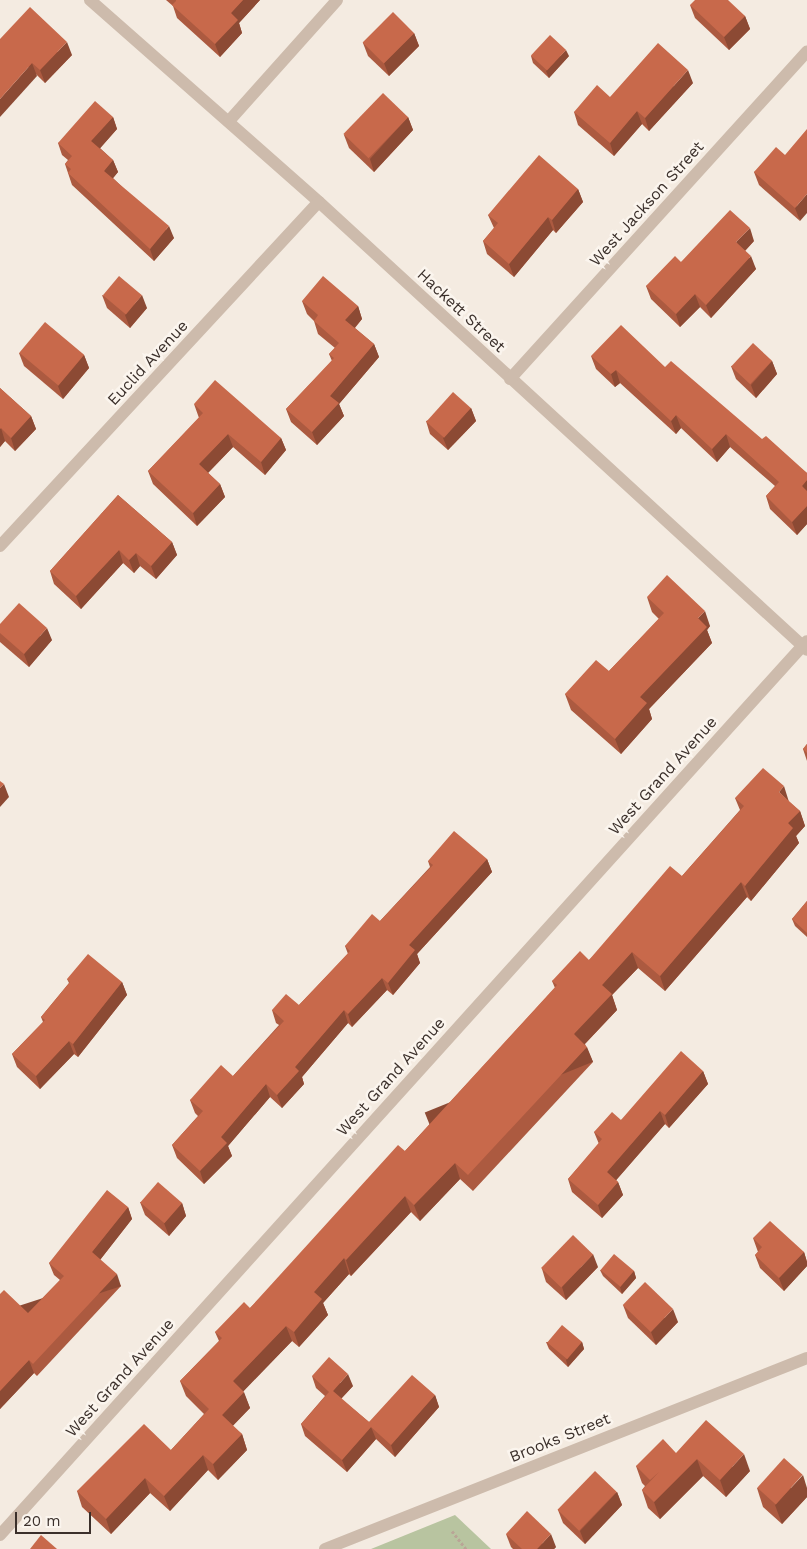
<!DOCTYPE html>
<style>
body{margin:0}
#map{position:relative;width:807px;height:1549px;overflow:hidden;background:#f4ebe1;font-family:"Work Sans",sans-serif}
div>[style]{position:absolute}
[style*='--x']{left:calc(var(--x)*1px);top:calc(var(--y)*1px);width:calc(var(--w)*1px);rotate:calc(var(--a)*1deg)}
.green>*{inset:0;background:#b8c4a0}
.path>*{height:3px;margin-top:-1.5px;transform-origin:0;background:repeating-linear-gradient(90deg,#b9a596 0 2.5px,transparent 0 5px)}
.minor>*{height:12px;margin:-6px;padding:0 6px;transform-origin:6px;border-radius:6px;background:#cdbbac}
.wall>*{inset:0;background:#ac5a40}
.shaded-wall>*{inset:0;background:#8c4a34;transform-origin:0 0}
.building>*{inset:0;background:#c8694b;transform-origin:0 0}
span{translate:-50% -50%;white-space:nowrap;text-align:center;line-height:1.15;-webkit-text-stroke:5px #fbf5ee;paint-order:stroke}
.street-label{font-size:16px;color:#3b302b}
.scale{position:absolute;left:15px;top:1512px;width:76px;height:22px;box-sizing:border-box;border:2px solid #3b302b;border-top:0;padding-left:6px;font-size:15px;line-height:18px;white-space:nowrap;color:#3b302b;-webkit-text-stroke:4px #fbf5ee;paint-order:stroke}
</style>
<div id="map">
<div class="green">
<div style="clip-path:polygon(455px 1515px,491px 1549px,371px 1549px)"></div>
</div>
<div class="path">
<div style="--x:452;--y:1531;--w:23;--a:52"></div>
</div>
<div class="minor">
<div style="--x:90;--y:0;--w:305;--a:41.4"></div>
<div style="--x:319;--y:202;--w:662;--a:42.55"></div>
<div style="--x:229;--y:121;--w:162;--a:-48.2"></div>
<div style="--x:510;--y:379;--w:442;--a:-47.8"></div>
<div style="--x:0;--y:546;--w:469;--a:-47.2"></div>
<div style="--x:0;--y:1535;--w:1204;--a:-47.93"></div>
<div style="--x:325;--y:1549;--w:518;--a:-21.62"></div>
</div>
<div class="wall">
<div style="clip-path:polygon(166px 0,260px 0,239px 23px,242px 33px,220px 57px,177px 18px,173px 6px)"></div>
<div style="clip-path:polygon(690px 5px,745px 16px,750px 29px,729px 50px,695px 18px)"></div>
<div style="clip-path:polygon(414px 33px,419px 46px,389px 76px,368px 56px,363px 43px)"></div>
<div style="clip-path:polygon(0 39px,72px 55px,45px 83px)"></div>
<div style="clip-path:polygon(531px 56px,569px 56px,549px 78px,533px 63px)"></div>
<div style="clip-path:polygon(693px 83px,649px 131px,642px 124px,614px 156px,578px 125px,574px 112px,610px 97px)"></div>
<div style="clip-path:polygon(113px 117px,117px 129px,100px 148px,113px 160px,118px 172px,113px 178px,174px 238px,154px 261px,72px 185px,65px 164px,68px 160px,62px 155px,58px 143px)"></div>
<div style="clip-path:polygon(408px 117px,413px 130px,374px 172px,349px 148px,344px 135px)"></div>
<div style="clip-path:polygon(785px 155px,800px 221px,759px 185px,754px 172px)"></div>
<div style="clip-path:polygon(578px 189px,583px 202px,556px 233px,553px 230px,514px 277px,487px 254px,483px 241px,494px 228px,488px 215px)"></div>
<div style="clip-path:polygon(754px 241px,745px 251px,756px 269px,711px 318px,700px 307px,680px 327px,651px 299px,646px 286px,681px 262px)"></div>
<div style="clip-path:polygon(102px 295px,147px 308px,130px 328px,107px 308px)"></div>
<div style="clip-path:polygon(302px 301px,358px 306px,362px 319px,355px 328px,374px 344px,379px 357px,339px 404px,344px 416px,317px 445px,291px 422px,286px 409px,332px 361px,329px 354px,335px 348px,318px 334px,314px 321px,307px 314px)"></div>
<div style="clip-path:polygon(19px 353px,84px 355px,89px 368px,63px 399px,24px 366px)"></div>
<div style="clip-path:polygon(591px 356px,665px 367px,807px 473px,807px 524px,797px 535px,770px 509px,766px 496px,775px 486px,730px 447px,717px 462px,681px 428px,676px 434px,620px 383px,615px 387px,596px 369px)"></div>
<div style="clip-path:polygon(772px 361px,777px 374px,756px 398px,736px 379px,731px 366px)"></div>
<div style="clip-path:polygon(0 388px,31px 416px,36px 429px,15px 451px,5px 441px,0 447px)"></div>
<div style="clip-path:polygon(194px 404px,281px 438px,286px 450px,265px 475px,233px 447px,208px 473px,220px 484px,225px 497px,197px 526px,153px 484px,148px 471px,199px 418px)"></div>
<div style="clip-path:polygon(471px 408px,476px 421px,448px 450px,430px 434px,426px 421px)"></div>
<div style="clip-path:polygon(118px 495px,172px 542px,177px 555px,156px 579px,140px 566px,134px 573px,123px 563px,81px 609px,54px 584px,50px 571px)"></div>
<div style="clip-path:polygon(647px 597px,710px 626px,707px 630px,712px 643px,649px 709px,652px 719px,621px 754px,571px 710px,565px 694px,609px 671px,659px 619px,652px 612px)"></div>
<div style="clip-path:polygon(0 624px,52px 640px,29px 667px,0 642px)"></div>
<div style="clip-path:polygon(807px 744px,807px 761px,803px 749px)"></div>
<div style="clip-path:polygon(735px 798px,789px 802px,800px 811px,805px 826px,796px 836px,799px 843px,751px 901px,747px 897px,665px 991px,638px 968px,612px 995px,617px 1010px,585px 1044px,593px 1062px,473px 1191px,460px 1179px,420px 1221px,411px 1212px,351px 1276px,349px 1274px,323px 1303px,328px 1315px,299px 1347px,292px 1341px,243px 1391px,250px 1408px,232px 1426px,242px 1434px,247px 1450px,218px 1480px,208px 1470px,170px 1511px,150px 1493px,111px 1534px,82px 1507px,77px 1491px,171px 1450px,204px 1414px,186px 1396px,180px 1381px,219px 1341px,215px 1332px,250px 1308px,405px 1151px,555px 988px,552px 981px,589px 960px,682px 876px,740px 810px)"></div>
<div style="clip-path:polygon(487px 859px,492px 872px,417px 954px,420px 963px,393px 995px,387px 990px,352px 1027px,348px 1023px,302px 1077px,304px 1084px,282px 1108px,270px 1097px,228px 1146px,232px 1156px,204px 1184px,177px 1158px,172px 1145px,198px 1116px,195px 1113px,190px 1100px,233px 1076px,279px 1025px,276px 1023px,272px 1010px,299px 1005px,348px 954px,345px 946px,380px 921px,430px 867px,428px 861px)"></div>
<div style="clip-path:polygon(807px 901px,807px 937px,795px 926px,792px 919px)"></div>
<div style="clip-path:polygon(67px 979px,122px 982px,127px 995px,78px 1057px,74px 1054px,40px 1089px,17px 1067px,12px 1054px,43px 1022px,41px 1017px,69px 983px)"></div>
<div style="clip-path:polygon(703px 1071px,708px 1084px,669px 1128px,665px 1124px,616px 1180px,618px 1182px,623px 1195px,602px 1218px,572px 1192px,568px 1179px,599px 1144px,594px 1132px,621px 1120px)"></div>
<div style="clip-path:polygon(140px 1202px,182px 1203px,186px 1216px,169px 1236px,145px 1215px)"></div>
<div style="clip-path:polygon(128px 1207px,132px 1219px,100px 1260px,121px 1286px,37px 1376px,34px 1373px,0 1409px,0 1294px,28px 1313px,60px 1280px,54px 1275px,49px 1263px)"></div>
<div style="clip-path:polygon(753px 1238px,804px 1252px,807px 1262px,807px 1266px,784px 1291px,760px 1268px,755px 1255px,758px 1252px)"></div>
<div style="clip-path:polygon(598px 1267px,566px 1300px,546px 1282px,542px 1269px)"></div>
<div style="clip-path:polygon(600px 1270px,634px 1271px,636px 1278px,622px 1294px,603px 1276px)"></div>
<div style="clip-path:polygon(623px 1305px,678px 1322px,656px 1345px,628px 1318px)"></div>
<div style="clip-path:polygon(546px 1342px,582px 1342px,584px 1349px,568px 1367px,549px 1349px)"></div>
<div style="clip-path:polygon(312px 1376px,353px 1386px,341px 1399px,369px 1422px,435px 1395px,439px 1407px,395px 1457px,376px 1439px,347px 1472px,305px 1436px,301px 1424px,325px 1396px,316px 1388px)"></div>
<div style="clip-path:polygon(676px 1453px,750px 1471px,726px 1497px,703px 1476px,660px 1519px,648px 1508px,642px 1490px,645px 1486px,642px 1483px,636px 1466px)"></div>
<div style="clip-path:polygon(757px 1488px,807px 1488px,807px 1497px,782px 1524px,763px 1507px)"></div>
<div style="clip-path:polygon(617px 1492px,622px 1505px,585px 1544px,563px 1523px,558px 1510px)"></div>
<div style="clip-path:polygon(506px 1534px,556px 1547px,554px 1549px,513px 1549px,511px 1547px)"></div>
</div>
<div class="shaded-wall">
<div style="clip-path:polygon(243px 0,260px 0,239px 23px,242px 33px,220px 57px,215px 44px,231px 13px)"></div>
<div style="clip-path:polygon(745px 16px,750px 29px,729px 50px,724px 37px)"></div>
<div style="clip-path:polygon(414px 33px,419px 46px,389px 76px,384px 63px)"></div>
<div style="clip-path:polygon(67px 42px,72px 55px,45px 83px,40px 70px)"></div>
<div style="clip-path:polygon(566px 50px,569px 56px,549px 78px,546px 71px)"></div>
<div style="clip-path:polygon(32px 63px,37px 76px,0 117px,0 99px)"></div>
<div style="clip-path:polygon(688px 70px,693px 83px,649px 131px,645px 118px)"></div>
<div style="clip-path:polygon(637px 111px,642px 124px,614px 156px,610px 143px)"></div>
<div style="clip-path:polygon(113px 117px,117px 129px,96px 153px,91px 141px)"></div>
<div style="clip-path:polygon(408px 117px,413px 130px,374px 172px,370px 159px)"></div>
<div style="clip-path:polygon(113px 160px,118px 172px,109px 183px,104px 171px)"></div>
<div style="clip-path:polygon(578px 189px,583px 202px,556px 233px,552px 220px)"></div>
<div style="clip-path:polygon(807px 194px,807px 213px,800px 221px,795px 208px)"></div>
<div style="clip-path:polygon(548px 217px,553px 230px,514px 277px,509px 264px)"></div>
<div style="clip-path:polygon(169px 226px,174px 238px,154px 261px,150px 249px)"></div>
<div style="clip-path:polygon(750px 228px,754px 241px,741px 255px,736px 242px)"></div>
<div style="clip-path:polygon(751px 256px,756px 269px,711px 318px,706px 305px)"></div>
<div style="clip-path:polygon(695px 294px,700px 307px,680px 327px,676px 314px)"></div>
<div style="clip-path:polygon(142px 295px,147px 308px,130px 328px,125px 315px)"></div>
<div style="clip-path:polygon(358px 306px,362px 319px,350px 333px,345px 320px)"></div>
<div style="clip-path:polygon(374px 344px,379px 357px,339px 404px,344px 416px,317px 445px,312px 432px,330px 396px)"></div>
<div style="clip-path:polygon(84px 355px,89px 368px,63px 399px,58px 386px)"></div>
<div style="clip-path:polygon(772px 361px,777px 374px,756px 398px,751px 385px)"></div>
<div style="clip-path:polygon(616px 370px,620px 383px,615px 387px,611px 374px)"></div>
<div style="clip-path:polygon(471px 408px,476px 421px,448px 450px,443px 438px)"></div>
<div style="clip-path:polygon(676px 415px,681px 428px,676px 434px,671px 421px)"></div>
<div style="clip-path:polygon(31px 416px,36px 429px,15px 451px,11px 438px)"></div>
<div style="clip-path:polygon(1px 428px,5px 441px,0 447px,0 429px)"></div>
<div style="clip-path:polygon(228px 434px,233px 447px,204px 477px,199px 464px)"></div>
<div style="clip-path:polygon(726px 434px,730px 447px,717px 462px,712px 449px)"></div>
<div style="clip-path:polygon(281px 438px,286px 450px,265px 475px,261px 462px)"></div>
<div style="clip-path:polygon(807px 480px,807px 498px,802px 486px)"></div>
<div style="clip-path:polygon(220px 484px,225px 497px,197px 526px,193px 513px)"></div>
<div style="clip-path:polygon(807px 506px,807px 524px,797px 535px,792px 522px)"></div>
<div style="clip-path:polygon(172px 542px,177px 555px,156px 579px,151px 566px)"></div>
<div style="clip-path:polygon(119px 550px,123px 563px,81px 609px,76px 596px)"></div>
<div style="clip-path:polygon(136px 553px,140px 566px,134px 573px,129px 560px)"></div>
<div style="clip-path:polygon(705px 611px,710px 626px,707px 630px,712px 643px,649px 709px,652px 719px,621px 754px,615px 739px,640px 697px,698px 618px)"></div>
<div style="clip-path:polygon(47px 628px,52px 640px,29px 667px,24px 654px)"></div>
<div style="clip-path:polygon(4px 784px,9px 797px,0 807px,0 788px)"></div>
<div style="clip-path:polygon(784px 786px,789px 802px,779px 792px)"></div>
<div style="clip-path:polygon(800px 811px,805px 826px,796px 836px,799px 843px,751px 901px,745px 886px,788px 823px)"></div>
<div style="clip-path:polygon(487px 859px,492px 872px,417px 954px,420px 963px,393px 995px,388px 983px,409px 945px)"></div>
<div style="clip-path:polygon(741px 882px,747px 897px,665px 991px,660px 976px)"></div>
<div style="clip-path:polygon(632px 952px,638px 968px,612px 995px,617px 1010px,579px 1050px,574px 1034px,602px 985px)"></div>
<div style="clip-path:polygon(382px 978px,387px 990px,352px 1027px,348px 1014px)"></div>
<div style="clip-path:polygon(122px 982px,127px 995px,78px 1057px,73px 1044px)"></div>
<div style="clip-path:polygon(344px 1010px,348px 1023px,302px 1077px,304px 1084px,282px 1108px,277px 1095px,295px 1067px)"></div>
<div style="clip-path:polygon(69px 1041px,74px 1054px,40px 1089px,36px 1076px)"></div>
<div style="left:587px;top:1047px;width:16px;height:175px;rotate:68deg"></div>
<div style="clip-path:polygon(703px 1071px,708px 1084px,669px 1128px,665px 1115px)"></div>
<div style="clip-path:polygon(266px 1084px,270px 1097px,228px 1146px,232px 1156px,204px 1184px,200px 1171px,221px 1137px)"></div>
<div style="clip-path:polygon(660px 1111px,665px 1124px,612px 1185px,607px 1172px)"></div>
<div style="clip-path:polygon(455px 1163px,460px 1179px,420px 1221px,414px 1205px)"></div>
<div style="clip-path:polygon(618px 1182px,623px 1195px,602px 1218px,598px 1205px)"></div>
<div style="clip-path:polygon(405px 1196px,411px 1212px,351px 1276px,346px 1260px)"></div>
<div style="clip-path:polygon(182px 1203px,186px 1216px,169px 1236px,164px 1223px)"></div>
<div style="clip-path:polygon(128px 1207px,132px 1219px,96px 1265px,92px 1252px)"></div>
<div style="clip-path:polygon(804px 1252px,807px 1262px,807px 1266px,784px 1291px,779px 1278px)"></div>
<div style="clip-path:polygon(593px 1254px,598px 1267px,566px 1300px,562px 1287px)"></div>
<div style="clip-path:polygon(344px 1258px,349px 1274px,323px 1303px,328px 1315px,299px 1347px,294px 1332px,314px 1292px)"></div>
<div style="clip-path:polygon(634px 1271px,636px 1278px,622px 1294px,620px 1287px)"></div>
<div style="left:117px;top:1274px;width:13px;height:123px;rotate:72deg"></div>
<div style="clip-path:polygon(673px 1309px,678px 1322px,656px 1345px,651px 1332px)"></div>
<div style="clip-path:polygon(286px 1326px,292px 1341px,238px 1397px,233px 1381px)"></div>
<div style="clip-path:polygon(582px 1342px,584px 1349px,568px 1367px,566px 1360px)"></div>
<div style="clip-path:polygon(29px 1360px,34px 1373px,0 1409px,0 1391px)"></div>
<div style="clip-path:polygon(348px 1374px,353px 1386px,337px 1403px,333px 1391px)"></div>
<div style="clip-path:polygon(244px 1392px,250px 1408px,228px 1431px,222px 1415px)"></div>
<div style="clip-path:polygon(435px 1395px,439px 1407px,395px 1457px,391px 1445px)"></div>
<div style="clip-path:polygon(371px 1427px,376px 1439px,347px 1472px,342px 1460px)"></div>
<div style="clip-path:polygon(242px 1434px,247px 1450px,218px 1480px,213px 1464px)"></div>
<div style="clip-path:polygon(744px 1454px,750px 1471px,726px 1497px,720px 1480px)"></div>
<div style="clip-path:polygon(203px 1455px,208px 1470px,170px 1511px,164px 1496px)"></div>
<div style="clip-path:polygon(697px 1459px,703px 1476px,660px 1519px,654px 1502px)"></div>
<div style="clip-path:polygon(803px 1475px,807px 1488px,807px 1497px,782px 1524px,775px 1505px)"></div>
<div style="clip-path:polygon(145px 1478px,150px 1493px,111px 1534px,106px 1519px)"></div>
<div style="clip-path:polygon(617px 1492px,622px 1505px,585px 1544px,580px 1531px)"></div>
<div style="clip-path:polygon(551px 1534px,556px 1547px,554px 1549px,537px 1549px)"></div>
</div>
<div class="building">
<div style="clip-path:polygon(176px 0,243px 0,231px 13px,238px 20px,215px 44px,172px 5px,176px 1px)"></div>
<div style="clip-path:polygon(695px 0,728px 0,745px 16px,724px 37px,690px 5px)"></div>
<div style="clip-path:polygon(30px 7px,67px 42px,40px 70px,32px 63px,0 99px,0 39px)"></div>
<div style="left:393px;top:12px;width:30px;height:43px;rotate:45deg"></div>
<div style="left:550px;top:35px;width:22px;height:28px;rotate:43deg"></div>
<div style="clip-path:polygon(658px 43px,688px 70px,645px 118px,637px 111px,610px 143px,574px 112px,597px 85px,610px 97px)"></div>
<div style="left:383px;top:93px;width:35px;height:57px;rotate:44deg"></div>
<div style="clip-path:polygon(95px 101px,113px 117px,91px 141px,113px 160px,104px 171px,169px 226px,150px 249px,68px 173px,71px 169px,65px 164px,72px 156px,58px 143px)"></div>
<div style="clip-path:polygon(807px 129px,807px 194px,795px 208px,754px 172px,776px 147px,785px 155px)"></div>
<div style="clip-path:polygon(539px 155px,578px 189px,552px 220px,548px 217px,509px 264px,483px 241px,498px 223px,488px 215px)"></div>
<div style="clip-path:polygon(730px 210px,750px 228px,736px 242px,751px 256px,706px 305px,695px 294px,676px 314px,646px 286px,675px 256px,681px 262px)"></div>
<div style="left:119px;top:276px;width:30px;height:25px;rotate:40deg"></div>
<div style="clip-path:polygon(323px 276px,358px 306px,345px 320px,374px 344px,330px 396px,339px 403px,312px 432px,286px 409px,334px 358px,329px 354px,339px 343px,314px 321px,318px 315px,302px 301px)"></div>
<div style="left:45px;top:322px;width:51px;height:40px;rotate:40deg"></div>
<div style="clip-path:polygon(621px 325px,665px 367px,671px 361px,762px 439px,766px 436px,807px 473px,807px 480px,802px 486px,807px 491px,807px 506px,792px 522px,766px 496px,779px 482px,726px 434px,712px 449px,676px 415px,671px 421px,616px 370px,611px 374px,591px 356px)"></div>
<div style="left:753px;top:343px;width:26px;height:32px;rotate:43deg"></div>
<div style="clip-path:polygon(215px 380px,281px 438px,261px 462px,228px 434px,199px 464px,220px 484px,193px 513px,148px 471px,203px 413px,194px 404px)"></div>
<div style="clip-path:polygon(0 388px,31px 416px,11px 438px,1px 428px,0 429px)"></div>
<div style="left:453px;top:392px;width:24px;height:40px;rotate:42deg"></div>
<div style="clip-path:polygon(118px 495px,172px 542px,151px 566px,136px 553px,129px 560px,119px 550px,76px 596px,50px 571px)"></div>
<div style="clip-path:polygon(667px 575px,705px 611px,698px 618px,707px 627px,640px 697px,647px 703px,615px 739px,565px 694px,596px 660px,609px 671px,664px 613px,647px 597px)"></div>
<div style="clip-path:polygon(19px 603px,47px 628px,24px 654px,0 633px,0 624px)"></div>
<div style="clip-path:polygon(807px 744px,807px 753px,803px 749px)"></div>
<div style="clip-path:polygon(763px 768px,784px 786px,779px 792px,800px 811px,788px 823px,793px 828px,745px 886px,741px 882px,660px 976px,632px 952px,602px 985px,612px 994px,574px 1034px,587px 1047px,468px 1175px,455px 1163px,414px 1205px,405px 1196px,346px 1260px,344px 1258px,314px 1292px,322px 1299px,294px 1332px,286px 1326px,233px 1381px,244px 1392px,222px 1415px,242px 1434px,213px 1464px,203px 1455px,164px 1496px,145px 1478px,106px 1519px,77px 1491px,144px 1424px,171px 1450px,209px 1409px,180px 1381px,222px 1338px,215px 1332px,244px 1302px,250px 1308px,398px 1145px,405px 1151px,557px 985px,552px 981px,580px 951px,589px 960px,670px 866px,682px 876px,744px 806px,735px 798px)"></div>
<div style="clip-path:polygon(0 781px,4px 784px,0 788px)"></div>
<div style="clip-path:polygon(454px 831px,487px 859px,409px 945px,415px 950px,388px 983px,382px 978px,348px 1014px,344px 1010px,295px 1067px,299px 1071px,277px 1095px,266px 1084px,221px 1137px,227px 1143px,200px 1171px,172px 1145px,203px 1111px,190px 1100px,221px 1065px,233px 1076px,284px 1021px,272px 1010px,286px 994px,299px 1005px,350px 951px,345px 946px,372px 914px,380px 921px,433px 865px,428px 861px)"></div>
<div style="clip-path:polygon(807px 901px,807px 933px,792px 919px)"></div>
<div style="clip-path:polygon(88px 954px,122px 982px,73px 1044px,69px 1041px,36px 1076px,12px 1054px,45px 1020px,41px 1017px,70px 982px,67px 979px)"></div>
<div style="clip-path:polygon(681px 1051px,703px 1071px,665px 1115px,660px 1111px,607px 1172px,618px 1182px,598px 1205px,568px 1179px,602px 1139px,594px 1132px,612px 1112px,621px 1120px)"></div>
<div style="left:158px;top:1182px;width:32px;height:27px;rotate:41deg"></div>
<div style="clip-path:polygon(107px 1190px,128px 1207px,92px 1252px,117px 1274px,33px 1364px,29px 1360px,0 1391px,0 1294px,4px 1290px,28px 1313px,64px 1276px,49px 1263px)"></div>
<div style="clip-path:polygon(770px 1221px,804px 1252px,779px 1278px,755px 1255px,762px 1247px,753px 1238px)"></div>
<div style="left:573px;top:1235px;width:28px;height:46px;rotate:44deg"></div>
<div style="left:614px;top:1254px;width:26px;height:21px;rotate:40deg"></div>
<div style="left:645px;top:1282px;width:39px;height:32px;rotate:44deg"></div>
<div style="left:562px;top:1325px;width:26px;height:23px;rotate:40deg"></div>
<div style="clip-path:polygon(329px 1357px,348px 1374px,333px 1391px,369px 1422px,412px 1375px,435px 1395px,391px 1445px,371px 1427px,342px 1460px,301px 1424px,329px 1392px,312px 1376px)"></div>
<div style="clip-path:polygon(706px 1420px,744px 1454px,720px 1480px,697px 1459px,654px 1502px,642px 1490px,659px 1472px,650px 1480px,636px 1466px,663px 1439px,676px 1453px)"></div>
<div style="left:784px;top:1458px;width:25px;height:40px;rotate:42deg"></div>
<div style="left:595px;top:1471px;width:30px;height:54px;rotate:44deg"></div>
<div style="clip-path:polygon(527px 1511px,551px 1534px,537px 1549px,522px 1549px,506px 1534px)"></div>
<div style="clip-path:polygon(41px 1535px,57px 1549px,30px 1549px)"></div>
</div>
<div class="street-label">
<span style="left:647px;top:204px;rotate:-48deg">West Jackson Street</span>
<span style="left:461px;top:311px;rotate:43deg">Hackett Street</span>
<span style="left:148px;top:363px;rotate:-47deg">Euclid Avenue</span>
<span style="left:663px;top:776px;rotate:-48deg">West Grand Avenue</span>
<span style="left:391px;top:1077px;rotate:-48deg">West Grand Avenue</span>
<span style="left:120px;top:1378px;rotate:-48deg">West Grand Avenue</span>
<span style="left:560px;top:1438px;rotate:-22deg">Brooks Street</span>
</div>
<div class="scale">20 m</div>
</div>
